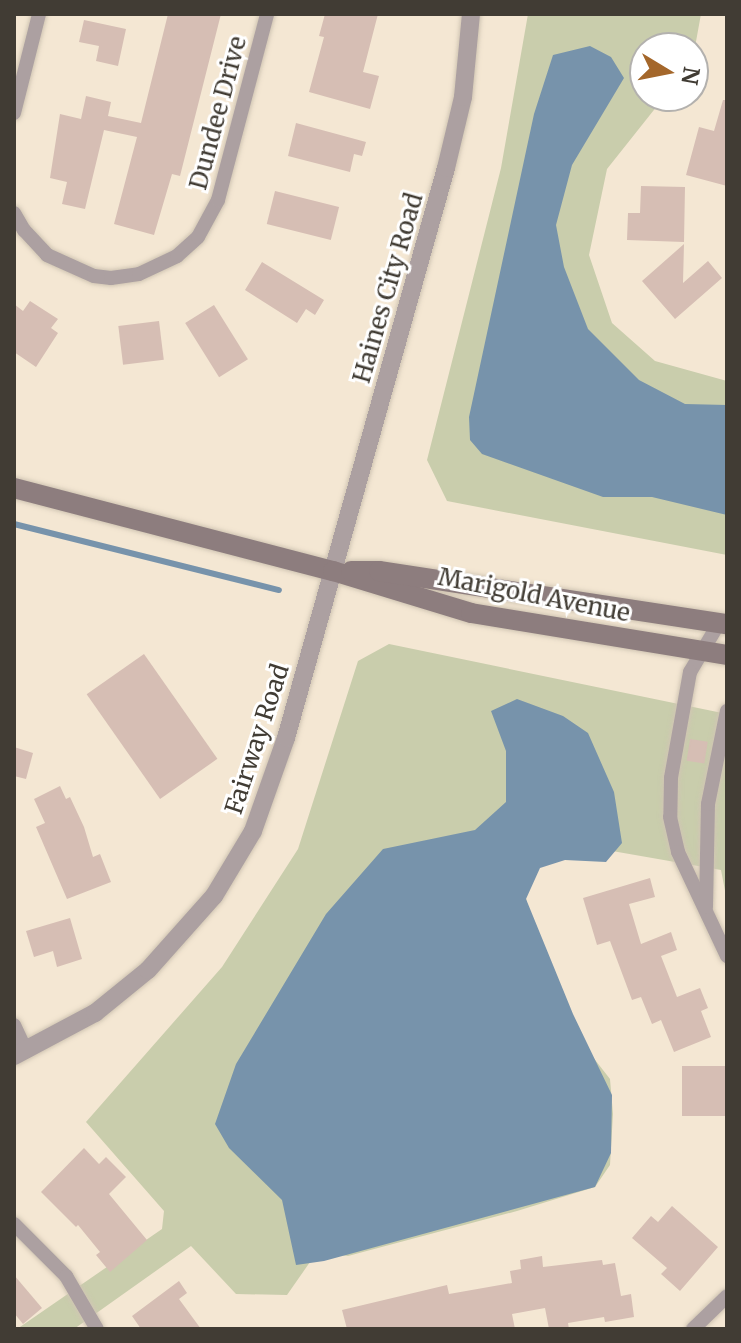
<!DOCTYPE html>
<style>
body{margin:0}
#map{position:relative;width:741px;height:1343px;overflow:hidden;background:#f4e7d3;font-family:Merriweather,serif}
div>[style]{position:absolute}
[style*='--x']{left:calc(var(--x)*1px);top:calc(var(--y)*1px);width:calc(var(--w)*1px);rotate:calc(var(--a)*1deg)}
.green>*{inset:0;background:#c9cdac}
.water>*{inset:0;background:#7793ab}
.stream>*{height:6px;margin:-3px;padding:0 3px;transform-origin:3px;border-radius:3px;background:#7793ab}
.building>*{inset:0;background:#d6beb4;transform-origin:0 0}
.roads{filter:drop-shadow(0 0 2px #d0c5b3) drop-shadow(0 0 2px #d0c5b3)}
.minor>*{height:14px;margin:-7px;padding:0 7px;transform-origin:7px;border-radius:7px;background:#aca0a1}
.tertiary>*{height:18px;margin:-9px;padding:0 9px;transform-origin:9px;border-radius:9px;background:#aca0a1}
.secondary>*{height:20px;margin:-10px;padding:0 10px;transform-origin:10px;border-radius:10px;background:#8d7d7e}
span{translate:-50% -50%;white-space:nowrap;text-align:center;line-height:1.15;-webkit-text-stroke:6px #fff;paint-order:stroke}
.street-label{font-size:24px;color:#413c34}
.frame{position:absolute;inset:0;border:16px solid #413c34;pointer-events:none}
.north{position:absolute;left:629px;top:32px;width:80px;height:80px;box-sizing:border-box;background:#fff;border:2px solid #b3b1ae;border-radius:50%;rotate:100deg;font-size:22px;font-weight:700;line-height:32px;text-align:center;color:#413c34}
.north::after{content:'';display:block;margin:auto;width:28px;height:36px;background:#a4672b;clip-path:polygon(50% 0,100% 100%,50% 72%,0 100%)}
</style>
<div id="map">
<div class="green">
<div style="clip-path:polygon(528px 14px,701px 14px,693px 58px,693px 48px,645px 48px,645px 96px,665px 96px,607px 169px,589px 255px,612px 323px,655px 361px,727px 381px,727px 555px,447px 501px,427px 460px,501px 168px)"></div>
<div style="clip-path:polygon(389px 644px,727px 714px,727px 901px,721px 870px,595px 848px,544px 850px,524px 888px,535px 943px,571px 1029px,610px 1079px,613px 1114px,610px 1165px,595px 1187px,517px 1211px,348px 1256px,317px 1252px,287px 1295px,236px 1294px,191px 1246px,74px 1329px,17px 1329px,162px 1229px,164px 1211px,86px 1122px,222px 967px,298px 849px,358px 661px)"></div>
</div>
<div class="water">
<div style="clip-path:polygon(590px 46px,611px 57px,624px 78px,572px 165px,556px 225px,564px 267px,588px 329px,639px 380px,685px 404px,727px 405px,727px 515px,652px 497px,603px 497px,482px 454px,470px 440px,469px 417px,534px 114px,553px 55px)"></div>
<div style="clip-path:polygon(517px 699px,563px 716px,588px 733px,614px 792px,622px 843px,606px 862px,565px 860px,540px 868px,526px 899px,573px 1014px,612px 1095px,611px 1153px,595px 1187px,324px 1261px,296px 1265px,282px 1200px,229px 1148px,215px 1124px,236px 1064px,326px 914px,383px 849px,475px 830px,506px 802px,506px 751px,491px 711px)"></div>
</div>
<div class="stream">
<div style="--x:14;--y:524;--w:273;--a:14"></div>
</div>
<div class="building">
<div style="clip-path:polygon(168px 14px,221px 14px,180px 176px,172px 174px,154px 235px,114px 224px,137px 137px,104px 130px,85px 209px,62px 204px,67px 182px,50px 178px,60px 114px,81px 119px,86px 96px,111px 102px,108px 116px,141px 123px)"></div>
<div style="clip-path:polygon(325px 14px,378px 14px,363px 72px,379px 76px,370px 109px,309px 92px,324px 37px,319px 36px)"></div>
<div style="clip-path:polygon(84px 20px,126px 29px,118px 66px,96px 61px,99px 46px,79px 42px)"></div>
<div style="clip-path:polygon(723px 100px,727px 100px,727px 186px,686px 175px,699px 127px,714px 131px)"></div>
<div style="clip-path:polygon(296px 123px,366px 142px,362px 156px,354px 154px,350px 172px,288px 156px)"></div>
<div style="clip-path:polygon(641px 186px,685px 187px,684px 242px,627px 240px,628px 213px,640px 213px)"></div>
<div style="left:275px;top:191px;width:66px;height:34px;rotate:14deg"></div>
<div style="clip-path:polygon(684px 244px,683px 283px,708px 261px,722px 278px,675px 319px,642px 281px)"></div>
<div style="clip-path:polygon(262px 262px,324px 300px,315px 315px,306px 309px,297px 323px,245px 290px)"></div>
<div style="clip-path:polygon(30px 301px,58px 319px,51px 328px,58px 333px,36px 367px,14px 352px,14px 304px,23px 311px)"></div>
<div style="left:214px;top:305px;width:64px;height:34px;rotate:58deg"></div>
<div style="left:159px;top:321px;width:39px;height:41px;rotate:83deg"></div>
<div style="left:144px;top:654px;width:128px;height:70px;rotate:55deg"></div>
<div style="left:690px;top:739px;width:18px;height:22px;rotate:9deg"></div>
<div style="clip-path:polygon(14px 747px,33px 753px,26px 779px,14px 776px)"></div>
<div style="clip-path:polygon(60px 786px,66px 799px,70px 797px,84px 827px,93px 857px,100px 854px,111px 882px,67px 899px,36px 827px,45px 823px,34px 799px)"></div>
<div style="clip-path:polygon(650px 878px,655px 897px,629px 904px,641px 944px,671px 932px,677px 950px,661px 956px,677px 997px,700px 988px,708px 1008px,701px 1011px,711px 1037px,674px 1052px,661px 1020px,652px 1024px,641px 997px,632px 1000px,610px 941px,597px 945px,583px 898px)"></div>
<div style="clip-path:polygon(70px 918px,82px 959px,57px 967px,53px 951px,34px 957px,26px 931px)"></div>
<div style="left:727px;top:1066px;width:50px;height:45px;rotate:90deg"></div>
<div style="clip-path:polygon(84px 1148px,99px 1164px,106px 1157px,126px 1177px,109px 1194px,147px 1240px,110px 1272px,96px 1255px,100px 1252px,78px 1225px,76px 1227px,41px 1192px)"></div>
<div style="clip-path:polygon(672px 1206px,718px 1247px,680px 1291px,661px 1274px,667px 1268px,632px 1238px,651px 1216px,658px 1222px)"></div>
<div style="clip-path:polygon(542px 1256px,543px 1267px,602px 1260px,603px 1265px,615px 1263px,621px 1296px,631px 1294px,634px 1317px,605px 1322px,604px 1317px,568px 1323px,569px 1329px,549px 1329px,545px 1308px,512px 1314px,515px 1329px,347px 1329px,342px 1310px,447px 1285px,449px 1294px,512px 1283px,510px 1271px,521px 1269px,520px 1260px)"></div>
<div style="clip-path:polygon(14px 1275px,42px 1308px,23px 1324px,14px 1313px)"></div>
<div style="clip-path:polygon(179px 1281px,187px 1293px,179px 1299px,201px 1329px,141px 1329px,132px 1316px)"></div>
</div>
<div class="roads">
<div class="minor">
<div style="--x:14;--y:113;--w:102;--a:-75.8"></div>
<div style="--x:14;--y:213;--w:20;--a:60"></div>
<div style="--x:24;--y:230;--w:34;--a:47"></div>
<div style="--x:47;--y:255;--w:51;--a:24.1"></div>
<div style="--x:94;--y:276;--w:17;--a:7"></div>
<div style="--x:111;--y:278;--w:28;--a:-8"></div>
<div style="--x:139;--y:274;--w:42;--a:-25.3"></div>
<div style="--x:177;--y:256;--w:28;--a:-42"></div>
<div style="--x:198;--y:237;--w:42;--a:-61.6"></div>
<div style="--x:218;--y:200;--w:192;--a:-75.2"></div>
<div style="--x:719;--y:623;--w:57;--a:120.6"></div>
<div style="--x:690;--y:672;--w:108;--a:100.2"></div>
<div style="--x:671;--y:778;--w:39;--a:91"></div>
<div style="--x:670;--y:817;--w:36;--a:77"></div>
<div style="--x:678;--y:852;--w:115;--a:64.8"></div>
<div style="--x:706;--y:907;--w:103;--a:-88.9"></div>
<div style="--x:708;--y:804;--w:95;--a:-78.5"></div>
<div style="--x:14;--y:1025;--w:29;--a:65"></div>
<div style="--x:14;--y:1224;--w:74;--a:45"></div>
<div style="--x:66;--y:1276;--w:61;--a:59.7"></div>
<div style="--x:693;--y:1329;--w:47;--a:-44.1"></div>
</div>
<div class="tertiary">
<div style="--x:14;--y:1056;--w:92;--a:-28"></div>
<div style="--x:95;--y:1013;--w:68;--a:-39.1"></div>
<div style="--x:148;--y:970;--w:99;--a:-48.3"></div>
<div style="--x:214;--y:896;--w:76;--a:-59"></div>
<div style="--x:253;--y:831;--w:99;--a:-70.5"></div>
<div style="--x:286;--y:738;--w:592;--a:-74.32"></div>
<div style="--x:446;--y:168;--w:73;--a:-76.5"></div>
<div style="--x:463;--y:97;--w:83;--a:-84.5"></div>
</div>
<div class="secondary">
<div style="--x:14;--y:488;--w:330;--a:14.6"></div>
<div style="--x:333;--y:571;--w:144;--a:16.9"></div>
<div style="--x:471;--y:613;--w:259;--a:9.3"></div>
<div style="--x:351;--y:571;--w:28;--a:0"></div>
<div style="--x:379;--y:571;--w:352;--a:8.7"></div>
</div>
</div>
<div class="street-label">
<span style="left:218px;top:113px;rotate:-75deg">Dundee Drive</span>
<span style="left:388px;top:288px;rotate:-74deg">Haines City Road</span>
<span style="left:534px;top:595px;rotate:11deg">Marigold Avenue</span>
<span style="left:257px;top:739px;rotate:-72deg">Fairway Road</span>
</div>
<div class="frame"></div>
<div class="north">N</div>
</div>
